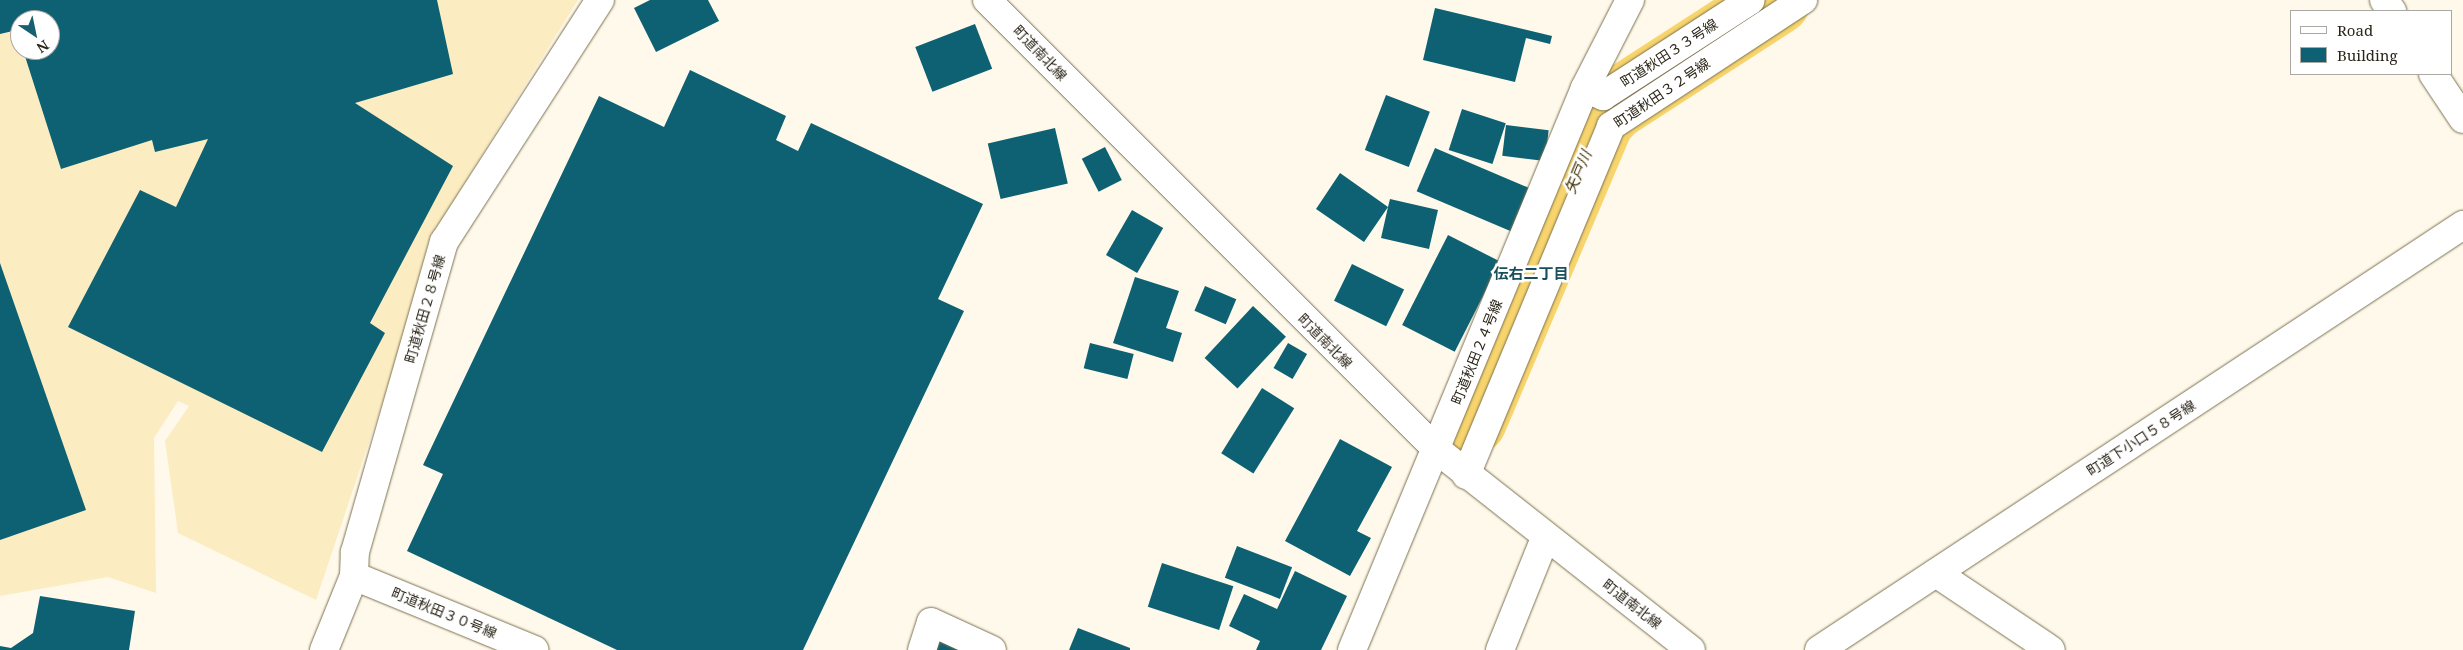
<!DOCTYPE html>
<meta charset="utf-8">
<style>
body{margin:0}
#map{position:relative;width:2463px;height:650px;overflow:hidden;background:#fef9ea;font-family:"Noto Serif","Noto Sans JP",serif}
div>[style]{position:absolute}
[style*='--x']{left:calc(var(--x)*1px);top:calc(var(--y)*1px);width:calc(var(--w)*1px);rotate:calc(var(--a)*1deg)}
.built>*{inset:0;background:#fcecc1}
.river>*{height:69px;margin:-34.5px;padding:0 34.5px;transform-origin:34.5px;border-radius:34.5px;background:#f7d46c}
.building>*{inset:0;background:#0d6172;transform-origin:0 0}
.roads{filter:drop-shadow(0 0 1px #7c7050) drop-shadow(0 0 1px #7c7050)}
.street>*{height:28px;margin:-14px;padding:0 14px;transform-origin:14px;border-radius:14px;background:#fff}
span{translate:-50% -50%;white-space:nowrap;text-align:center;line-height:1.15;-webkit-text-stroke:5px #fff;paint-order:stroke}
.street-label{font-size:14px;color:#2a2518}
.water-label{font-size:15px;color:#433406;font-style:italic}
.neighbourhood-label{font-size:15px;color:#184f5c;font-weight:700}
.legend{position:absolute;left:2290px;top:10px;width:162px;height:65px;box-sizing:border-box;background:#fff;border:1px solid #aaa8a3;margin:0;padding:6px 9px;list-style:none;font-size:15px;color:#2a2518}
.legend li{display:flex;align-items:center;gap:10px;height:25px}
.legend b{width:25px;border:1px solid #aaa8a3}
.north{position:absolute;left:10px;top:10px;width:50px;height:50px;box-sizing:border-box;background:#fff;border:1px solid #aaa8a3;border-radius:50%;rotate:146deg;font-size:14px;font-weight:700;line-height:20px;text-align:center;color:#2a2518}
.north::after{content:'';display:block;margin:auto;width:18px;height:22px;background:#17606f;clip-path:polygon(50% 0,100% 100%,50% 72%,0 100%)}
</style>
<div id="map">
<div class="built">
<div style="clip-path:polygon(evenodd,0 0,578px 0,429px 240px,395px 365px,316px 600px,178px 533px,165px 441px,189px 406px,178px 401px,154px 438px,156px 593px,108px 577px,0 596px,0 0,20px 20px,50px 20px,50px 50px,20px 50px,20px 20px)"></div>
</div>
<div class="river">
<div style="--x:1472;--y:420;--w:327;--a:-67"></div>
<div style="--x:1600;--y:119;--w:18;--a:-47"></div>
<div style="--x:1612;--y:106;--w:195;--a:-32.9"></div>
</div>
<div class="building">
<div style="clip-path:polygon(0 0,437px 0,453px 74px,355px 103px,453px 166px,370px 323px,385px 333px,322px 452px,68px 327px,140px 190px,176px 207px,208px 139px,155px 152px,152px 140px,61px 169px,23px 50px,50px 50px,50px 20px,20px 20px,20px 38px,17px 30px,0 34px)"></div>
<div style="clip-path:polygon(650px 0,708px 0,719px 21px,656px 52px,634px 8px)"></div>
<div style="clip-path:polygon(1435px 8px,1552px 36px,1550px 44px,1526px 38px,1515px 82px,1423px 60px)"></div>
<div style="left:975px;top:24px;width:48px;height:64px;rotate:69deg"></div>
<div style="clip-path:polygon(690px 70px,786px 116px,776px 140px,798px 151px,811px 123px,983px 204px,938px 299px,964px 311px,803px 650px,617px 650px,407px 551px,443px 474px,423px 465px,599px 96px,664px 127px)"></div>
<div style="left:1386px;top:95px;width:47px;height:59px;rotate:21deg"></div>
<div style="left:1462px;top:109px;width:46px;height:43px;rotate:18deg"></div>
<div style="left:1506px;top:125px;width:43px;height:31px;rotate:7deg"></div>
<div style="left:1055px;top:128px;width:57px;height:69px;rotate:77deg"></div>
<div style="left:1105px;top:147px;width:37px;height:26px;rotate:63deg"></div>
<div style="left:1435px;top:148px;width:110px;height:47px;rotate:23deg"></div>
<div style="clip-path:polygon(1340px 173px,1388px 207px,1390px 199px,1438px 210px,1429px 249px,1381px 238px,1388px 207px,1364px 242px,1316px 209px)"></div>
<div style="left:1132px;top:210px;width:36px;height:52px;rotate:30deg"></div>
<div style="left:1448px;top:235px;width:59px;height:101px;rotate:27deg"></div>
<div style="clip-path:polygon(0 263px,86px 510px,0 540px)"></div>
<div style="left:1352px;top:264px;width:58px;height:41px;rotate:26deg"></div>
<div style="clip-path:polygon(1135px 277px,1179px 291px,1166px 328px,1182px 333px,1173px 362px,1113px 343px)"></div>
<div style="left:1205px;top:286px;width:34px;height:27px;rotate:23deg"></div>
<div style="left:1253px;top:306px;width:45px;height:71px;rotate:43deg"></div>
<div style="left:1090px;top:343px;width:45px;height:26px;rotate:14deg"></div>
<div style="left:1288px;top:343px;width:22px;height:29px;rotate:30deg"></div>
<div style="left:1262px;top:388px;width:38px;height:77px;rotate:32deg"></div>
<div style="clip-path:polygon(1340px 439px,1392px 467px,1357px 531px,1371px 538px,1350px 576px,1285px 541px)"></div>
<div style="left:1237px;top:546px;width:59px;height:34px;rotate:21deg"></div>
<div style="left:1162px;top:563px;width:75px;height:46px;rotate:18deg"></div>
<div style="clip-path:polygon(1295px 571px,1347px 596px,1321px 650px,1256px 650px,1260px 641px,1229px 626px,1244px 594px,1277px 609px)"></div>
<div style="clip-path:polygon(40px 596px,135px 611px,129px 650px,0 650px,0 646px,11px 648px,33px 633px)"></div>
<div style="clip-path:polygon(1078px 628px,1130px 648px,1130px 650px,1069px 650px)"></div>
<div style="clip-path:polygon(937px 637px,969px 650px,932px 650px)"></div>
</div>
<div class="roads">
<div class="street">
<div style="--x:987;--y:0;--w:636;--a:45"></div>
<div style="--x:1437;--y:450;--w:323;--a:38.2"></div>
<div style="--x:2384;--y:0;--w:14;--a:54"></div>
<div style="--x:2433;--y:74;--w:54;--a:56.3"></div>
<div style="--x:1585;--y:88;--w:20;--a:24"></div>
<div style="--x:1603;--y:96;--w:176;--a:-33"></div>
<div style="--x:1466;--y:475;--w:378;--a:-67.4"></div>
<div style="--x:1611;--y:126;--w:230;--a:-33.3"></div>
<div style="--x:1936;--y:573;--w:138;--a:33.8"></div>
<div style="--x:354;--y:576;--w:195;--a:22.3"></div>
<div style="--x:324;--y:650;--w:80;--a:-67.9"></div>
<div style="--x:354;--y:576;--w:24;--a:-88"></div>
<div style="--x:355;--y:552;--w:323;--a:-74"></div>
<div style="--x:444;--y:242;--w:288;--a:-57.2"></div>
<div style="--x:922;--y:650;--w:29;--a:-72"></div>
<div style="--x:931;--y:622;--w:67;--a:24.7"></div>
<div style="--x:1352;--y:650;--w:608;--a:-67.48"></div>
<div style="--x:1585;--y:88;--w:99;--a:-62.9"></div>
<div style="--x:1500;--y:650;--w:121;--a:-68.1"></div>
<div style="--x:1819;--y:650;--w:772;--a:-33.42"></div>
</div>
</div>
<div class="street-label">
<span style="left:1040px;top:53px;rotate:46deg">町道南北線</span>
<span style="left:1669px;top:53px;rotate:-33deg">町道秋田３３号線</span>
<span style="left:1662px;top:93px;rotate:-34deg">町道秋田３２号線</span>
<span style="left:425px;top:309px;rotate:-74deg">町道秋田２８号線</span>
<span style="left:1325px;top:341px;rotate:45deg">町道南北線</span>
<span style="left:1477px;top:352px;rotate:-68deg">町道秋田２４号線</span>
<span style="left:2141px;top:438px;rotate:-33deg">町道下小口５８号線</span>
<span style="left:1632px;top:604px;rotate:38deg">町道南北線</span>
<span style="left:444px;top:613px;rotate:22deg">町道秋田３０号線</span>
</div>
<div class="water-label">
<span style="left:1578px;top:172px;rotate:-67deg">矢戸川</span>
</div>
<div class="neighbourhood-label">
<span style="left:1531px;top:274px">伝右二丁目</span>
</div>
<ul class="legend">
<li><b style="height:6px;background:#fff"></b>Road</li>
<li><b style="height:14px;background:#0d6172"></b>Building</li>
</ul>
<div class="north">N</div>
</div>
